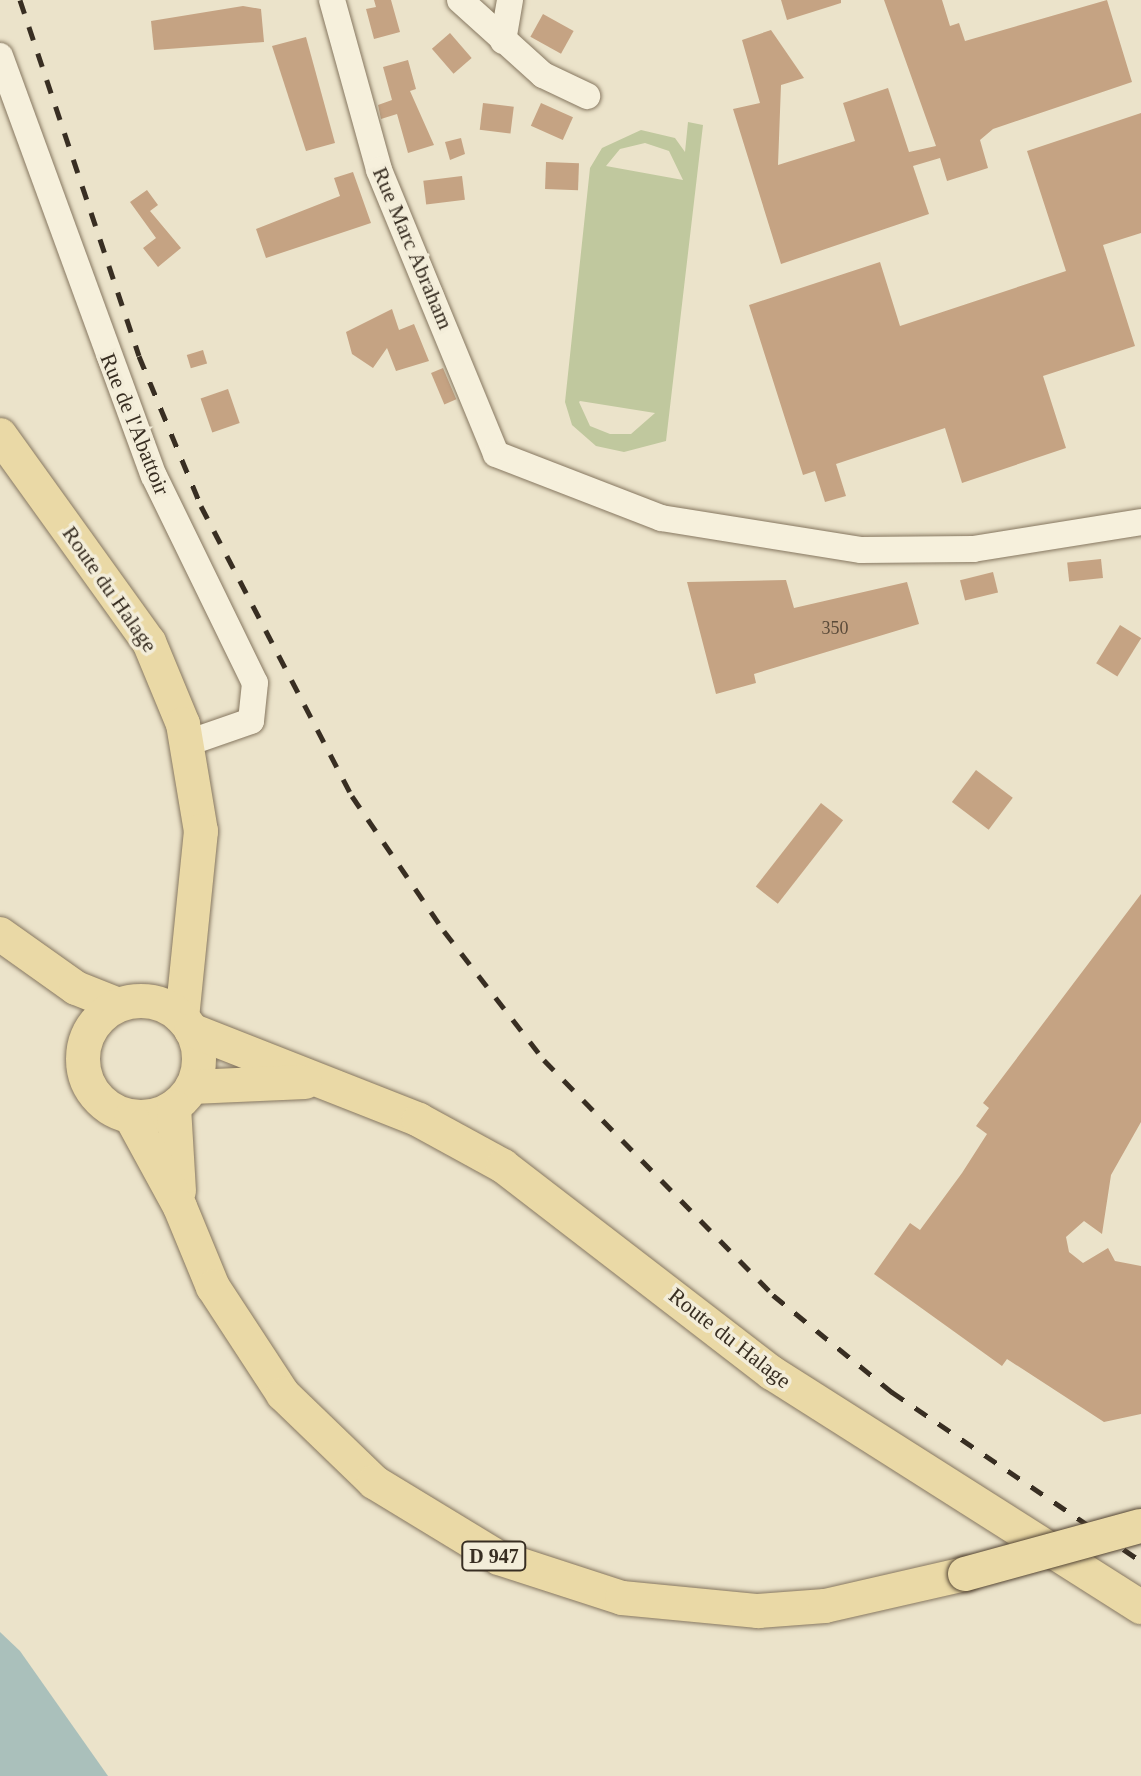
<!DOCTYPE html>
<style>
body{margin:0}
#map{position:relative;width:1141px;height:1776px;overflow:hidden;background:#ebe3ca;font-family:"Times New Roman",serif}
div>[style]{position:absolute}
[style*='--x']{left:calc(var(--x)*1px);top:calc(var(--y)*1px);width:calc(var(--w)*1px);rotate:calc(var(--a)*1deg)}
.green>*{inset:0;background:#c0c89e}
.water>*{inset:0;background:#aac0bb}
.building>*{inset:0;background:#c5a383;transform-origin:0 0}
.roads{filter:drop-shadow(0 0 2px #867760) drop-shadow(0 0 2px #867760)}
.minor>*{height:26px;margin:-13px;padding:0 13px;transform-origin:13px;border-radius:13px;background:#f6f0dc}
.major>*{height:34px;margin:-17px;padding:0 17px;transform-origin:17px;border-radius:17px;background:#ead9a6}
.major>.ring{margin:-17px;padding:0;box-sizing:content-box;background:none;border:34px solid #ead9a6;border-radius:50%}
.rail>*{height:5px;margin-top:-2.5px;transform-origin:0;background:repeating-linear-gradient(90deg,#382e22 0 14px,transparent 0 28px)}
.bridges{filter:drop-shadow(0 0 2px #544533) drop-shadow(0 0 2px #544533)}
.major-bridge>*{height:34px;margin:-17px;padding:0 17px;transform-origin:17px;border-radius:17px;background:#ead9a6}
span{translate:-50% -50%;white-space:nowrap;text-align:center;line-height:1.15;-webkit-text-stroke:7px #f3edd9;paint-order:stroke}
.number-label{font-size:18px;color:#5b4b3a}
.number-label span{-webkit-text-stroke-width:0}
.shield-label span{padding:2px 6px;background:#f3edd9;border:2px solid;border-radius:6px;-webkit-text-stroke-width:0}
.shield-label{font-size:20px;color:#382e22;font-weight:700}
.street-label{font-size:22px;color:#382e22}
</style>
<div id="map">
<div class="green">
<div style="clip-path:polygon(evenodd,688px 122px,703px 125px,666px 441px,624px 452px,596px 446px,572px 425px,565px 402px,590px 168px,602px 148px,641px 130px,675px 138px,685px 152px,688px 122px,645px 143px,669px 151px,683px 180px,606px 166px,620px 149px,645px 143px,688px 122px,579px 402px,580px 401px,655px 413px,631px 434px,610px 434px,590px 426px,579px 402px)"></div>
</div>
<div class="water">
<div style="clip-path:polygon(0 1632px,20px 1651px,108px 1776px,0 1776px)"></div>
</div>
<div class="building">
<div style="clip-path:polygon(374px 0,391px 0,400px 32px,374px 39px,366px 9px,376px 7px)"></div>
<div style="clip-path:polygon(781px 0,841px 0,841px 3px,787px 20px)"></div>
<div style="clip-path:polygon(884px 0,942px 0,950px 26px,959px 23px,965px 41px,1107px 0,1132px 82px,993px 129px,980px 140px,988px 168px,947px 181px,940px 158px,913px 166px,929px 214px,781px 264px,733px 109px,760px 103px,742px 40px,771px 30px,804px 78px,781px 85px,778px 165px,855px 141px,843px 103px,888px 88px,909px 152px,936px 146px)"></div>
<div style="clip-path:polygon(243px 6px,261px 9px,264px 42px,154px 50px,151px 21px)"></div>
<div style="left:543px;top:14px;width:35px;height:26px;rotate:29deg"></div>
<div style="left:450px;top:33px;width:33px;height:24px;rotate:49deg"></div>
<div style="clip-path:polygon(306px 37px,335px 143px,306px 151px,272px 46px)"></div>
<div style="clip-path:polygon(408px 60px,416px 89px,410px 91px,434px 145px,408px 153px,397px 114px,381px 119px,378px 105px,392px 100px,383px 67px)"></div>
<div style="left:483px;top:103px;width:31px;height:27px;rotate:7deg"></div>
<div style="left:541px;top:103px;width:35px;height:25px;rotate:24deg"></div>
<div style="clip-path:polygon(1141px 113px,1141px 233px,1103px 245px,1135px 346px,1043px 376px,1066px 448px,962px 483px,945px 428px,836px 464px,846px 496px,825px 502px,815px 471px,803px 475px,749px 305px,880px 262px,900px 326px,1066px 271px,1027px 151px)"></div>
<div style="clip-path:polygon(461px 138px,465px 154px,450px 160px,445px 142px)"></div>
<div style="left:546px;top:162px;width:33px;height:27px;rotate:2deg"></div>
<div style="clip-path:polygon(353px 172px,371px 223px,266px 258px,256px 229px,340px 196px,334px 178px)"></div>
<div style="left:462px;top:176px;width:24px;height:39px;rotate:83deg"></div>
<div style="clip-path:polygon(147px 190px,158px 205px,150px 211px,181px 248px,158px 267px,143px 248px,156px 238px,130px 202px)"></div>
<div style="clip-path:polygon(392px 309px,399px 330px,414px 324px,429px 361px,396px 371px,387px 348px,373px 368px,352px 354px,346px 332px)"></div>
<div style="left:203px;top:350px;width:14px;height:17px;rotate:73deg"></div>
<div style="left:443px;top:368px;width:34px;height:13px;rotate:67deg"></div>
<div style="left:228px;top:389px;width:36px;height:29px;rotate:71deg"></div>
<div style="left:1101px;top:559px;width:19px;height:34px;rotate:84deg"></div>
<div style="left:993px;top:572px;width:21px;height:34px;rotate:76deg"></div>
<div style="clip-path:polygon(786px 580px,794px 608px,907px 582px,919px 624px,754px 674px,756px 683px,716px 694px,687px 582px)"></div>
<div style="left:1120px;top:625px;width:25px;height:45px;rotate:32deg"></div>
<div style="left:976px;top:770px;width:46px;height:40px;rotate:37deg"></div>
<div style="left:821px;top:803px;width:28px;height:106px;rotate:38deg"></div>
<div style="clip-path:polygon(1141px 894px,1141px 1122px,1111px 1175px,1102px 1234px,1084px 1221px,1066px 1237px,1069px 1252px,1083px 1263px,1108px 1248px,1115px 1261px,1141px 1266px,1141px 1414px,1104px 1422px,1007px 1359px,1002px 1366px,874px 1274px,910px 1223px,920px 1230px,962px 1173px,987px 1134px,976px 1126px,989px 1108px,983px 1103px)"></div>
</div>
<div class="roads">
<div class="minor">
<div style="--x:332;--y:0;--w:176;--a:74.5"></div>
<div style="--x:379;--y:170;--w:307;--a:67.6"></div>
<div style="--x:496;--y:454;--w:177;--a:21.2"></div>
<div style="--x:661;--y:518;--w:203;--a:9.1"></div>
<div style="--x:861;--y:550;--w:112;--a:-0.5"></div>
<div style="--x:973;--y:549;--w:170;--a:-9.1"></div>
<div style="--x:460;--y:0;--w:112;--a:42.1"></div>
<div style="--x:543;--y:75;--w:49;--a:25.5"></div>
<div style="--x:503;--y:41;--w:42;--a:-80.3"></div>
<div style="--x:0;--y:56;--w:447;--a:69.9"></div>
<div style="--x:154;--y:476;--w:230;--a:64"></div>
<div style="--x:255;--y:683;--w:38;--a:96"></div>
<div style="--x:251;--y:721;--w:67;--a:160.8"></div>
</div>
<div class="major">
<div style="--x:0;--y:435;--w:255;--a:54.3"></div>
<div style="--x:149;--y:642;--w:89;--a:67.5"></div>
<div style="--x:183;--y:724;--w:109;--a:80.5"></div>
<div style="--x:201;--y:831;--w:188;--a:95.8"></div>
<div style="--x:0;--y:934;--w:93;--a:35.4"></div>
<div style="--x:76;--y:988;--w:46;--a:21.6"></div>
<div class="ring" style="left:83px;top:1001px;width:82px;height:82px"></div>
<div style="--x:191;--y:1030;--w:245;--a:21.5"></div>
<div style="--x:419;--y:1120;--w:96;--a:28.7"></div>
<div style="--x:503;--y:1166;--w:339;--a:37.6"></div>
<div style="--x:772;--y:1373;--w:437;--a:32.4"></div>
<div style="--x:192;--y:1087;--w:113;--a:-2.5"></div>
<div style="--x:174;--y:1107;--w:84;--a:86.6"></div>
<div style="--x:131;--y:1117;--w:102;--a:61.4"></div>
<div style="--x:180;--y:1207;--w:87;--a:67.6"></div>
<div style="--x:213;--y:1287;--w:128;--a:56.8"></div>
<div style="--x:283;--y:1394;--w:127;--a:44"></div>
<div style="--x:374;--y:1482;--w:146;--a:31.3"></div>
<div style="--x:499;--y:1558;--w:129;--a:18"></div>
<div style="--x:622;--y:1598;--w:137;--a:5.5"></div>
<div style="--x:758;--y:1611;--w:67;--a:-4.3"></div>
<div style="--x:825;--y:1606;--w:144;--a:-12.9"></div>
</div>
</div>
<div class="rail">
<div style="--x:20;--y:0;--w:375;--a:71.5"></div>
<div style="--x:139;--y:356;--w:162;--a:67.5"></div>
<div style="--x:201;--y:506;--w:327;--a:62.5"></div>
<div style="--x:352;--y:796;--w:163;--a:55.7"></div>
<div style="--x:444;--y:931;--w:163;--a:52.2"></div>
<div style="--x:544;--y:1060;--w:328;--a:45.7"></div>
<div style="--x:773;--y:1295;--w:154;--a:39.2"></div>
<div style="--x:892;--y:1392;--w:301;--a:34.2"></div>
</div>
<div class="bridges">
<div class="major-bridge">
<div style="--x:965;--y:1574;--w:182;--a:-15.3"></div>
</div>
</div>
<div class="number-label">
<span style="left:835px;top:628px">350</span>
</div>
<div class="shield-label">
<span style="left:494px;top:1556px">D 947</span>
</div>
<div class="street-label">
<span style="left:413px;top:248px;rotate:67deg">Rue Marc Abraham</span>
<span style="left:135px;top:424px;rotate:68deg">Rue de l'Abattoir</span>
<span style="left:110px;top:589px;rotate:55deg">Route du Halage</span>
<span style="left:730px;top:1338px;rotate:38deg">Route du Halage</span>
</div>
</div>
